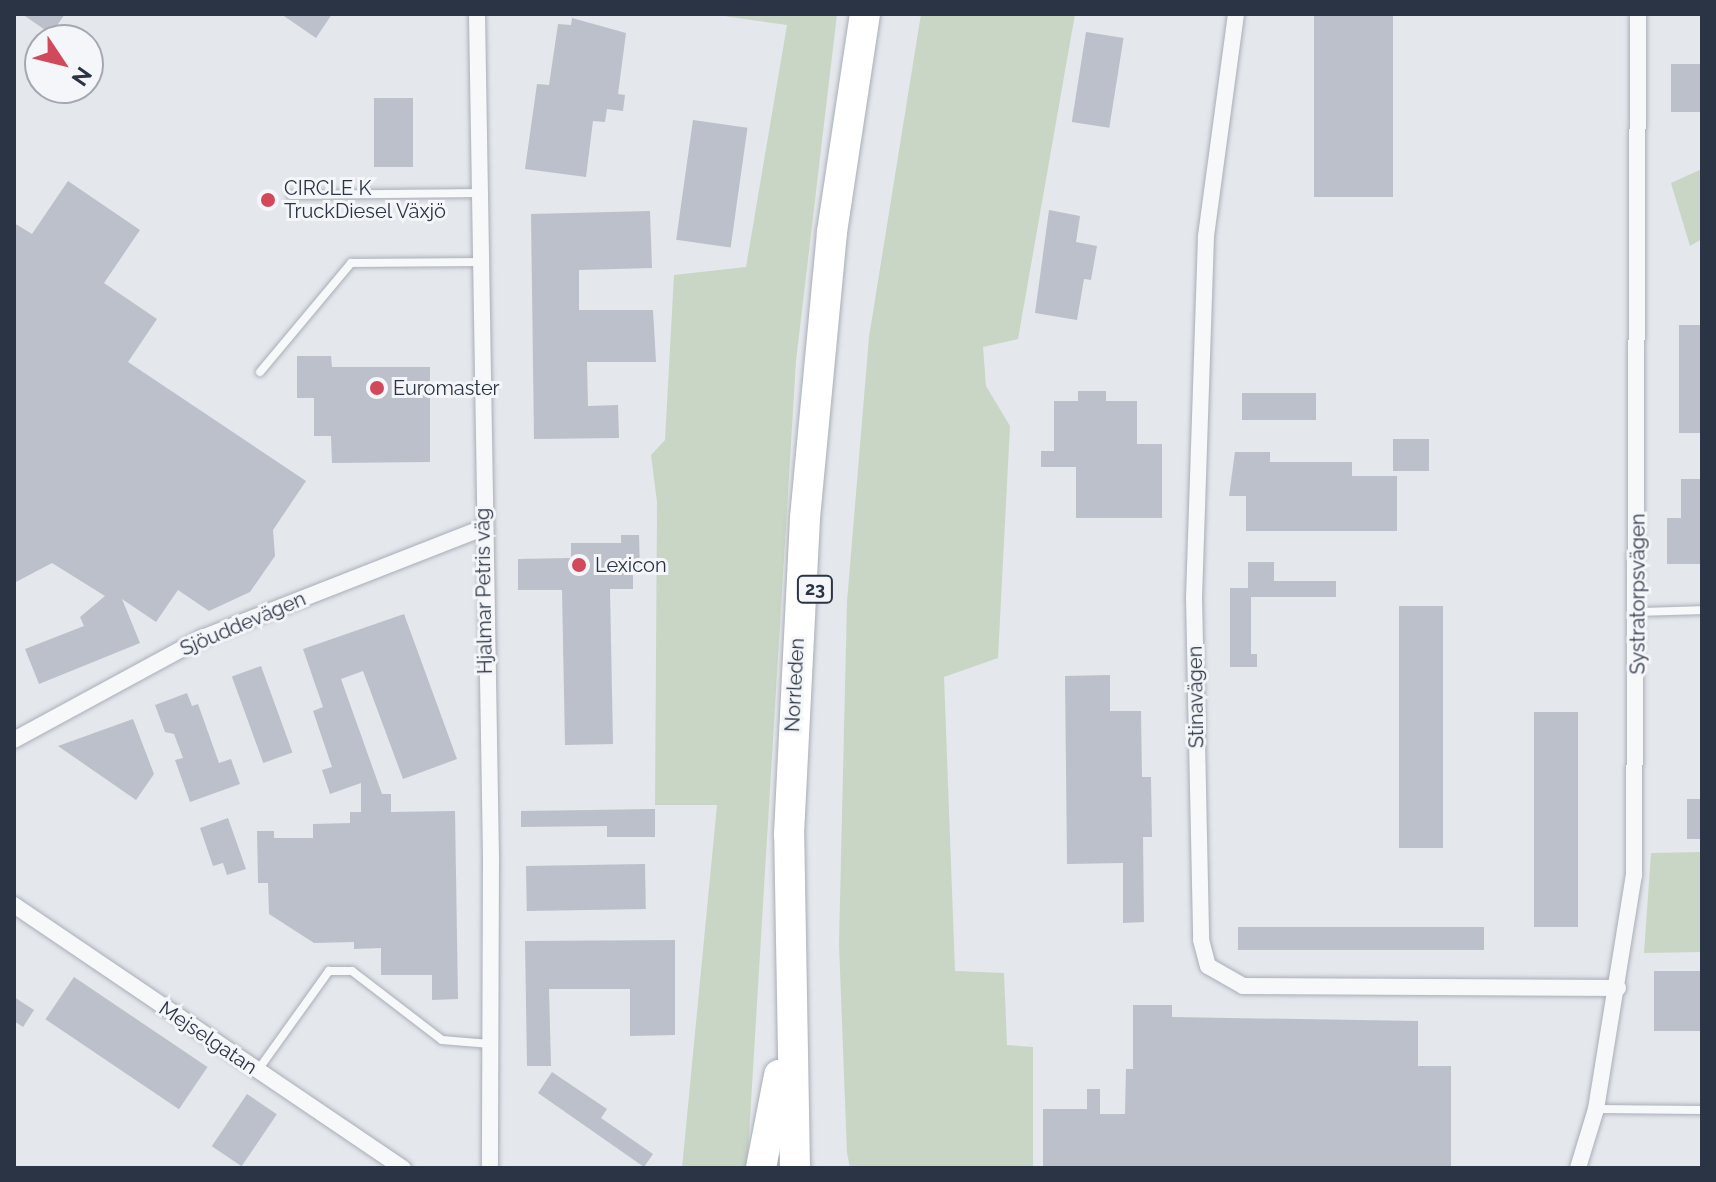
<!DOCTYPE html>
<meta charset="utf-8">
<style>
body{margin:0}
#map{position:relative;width:1716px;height:1182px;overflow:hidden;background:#e4e7ec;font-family:Raleway,sans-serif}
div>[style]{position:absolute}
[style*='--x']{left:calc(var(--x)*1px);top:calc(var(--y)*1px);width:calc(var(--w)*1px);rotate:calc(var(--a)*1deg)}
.green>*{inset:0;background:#c9d6c5}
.building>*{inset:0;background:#bbc0ca;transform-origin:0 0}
.roads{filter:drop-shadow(0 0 2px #a9aeb7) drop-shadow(0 0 2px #a9aeb7)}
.lane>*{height:8px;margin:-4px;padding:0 4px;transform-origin:4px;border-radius:4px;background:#f7f8fa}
.street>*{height:16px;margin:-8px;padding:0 8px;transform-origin:8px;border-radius:8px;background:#f7f8fa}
.highway>*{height:30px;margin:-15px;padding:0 15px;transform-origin:15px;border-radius:15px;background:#fff}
.dots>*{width:22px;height:22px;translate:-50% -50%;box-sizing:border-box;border:4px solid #f4f6f9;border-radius:50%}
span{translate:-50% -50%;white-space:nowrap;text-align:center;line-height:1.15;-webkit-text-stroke:6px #f4f6f9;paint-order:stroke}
.shield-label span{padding:2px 6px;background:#f4f6f9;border:2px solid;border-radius:6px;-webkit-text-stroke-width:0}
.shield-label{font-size:18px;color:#2b3445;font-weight:700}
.poi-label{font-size:20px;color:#2b3445}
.left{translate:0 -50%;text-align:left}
.street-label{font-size:20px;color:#2b3445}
.frame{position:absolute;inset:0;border:16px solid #2b3445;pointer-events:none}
.north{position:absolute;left:24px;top:24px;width:80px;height:80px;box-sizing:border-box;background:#f4f6f9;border:2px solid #a4a8b1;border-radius:50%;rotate:125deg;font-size:22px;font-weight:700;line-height:32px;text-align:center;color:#2b3445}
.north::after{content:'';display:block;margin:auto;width:28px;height:36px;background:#d1495b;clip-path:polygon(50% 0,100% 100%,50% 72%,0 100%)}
</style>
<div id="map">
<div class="green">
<div style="clip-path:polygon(710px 14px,837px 14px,796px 361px,747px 1168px,682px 1168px,717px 805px,655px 805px,657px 502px,651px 455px,665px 440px,674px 275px,746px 267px,787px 25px)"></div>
<div style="clip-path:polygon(921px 14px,1075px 14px,1018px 339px,983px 347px,986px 386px,1010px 426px,998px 658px,944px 677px,955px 971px,1004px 973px,1007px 1045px,1033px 1047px,1033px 1168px,850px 1168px,847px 1153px,839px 944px,847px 602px,869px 337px)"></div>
<div style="clip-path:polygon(1702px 169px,1702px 239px,1690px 246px,1671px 183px)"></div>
<div style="clip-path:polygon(1702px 852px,1702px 952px,1644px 953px,1651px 853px)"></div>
</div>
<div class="building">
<div style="clip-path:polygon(22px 14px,65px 14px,51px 34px)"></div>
<div style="clip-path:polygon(281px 14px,332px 14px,316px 38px)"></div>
<div style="left:1314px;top:14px;width:79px;height:183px"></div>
<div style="clip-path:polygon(572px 18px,626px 33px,618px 94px,625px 95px,623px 111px,607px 109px,605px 122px,593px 121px,586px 177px,525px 169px,537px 84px,549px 85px,558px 24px,571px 25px)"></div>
<div style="left:1086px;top:32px;width:38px;height:91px;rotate:9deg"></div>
<div style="left:1671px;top:64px;width:31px;height:48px"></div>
<div style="left:413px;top:98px;width:69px;height:39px;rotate:90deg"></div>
<div style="left:693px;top:120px;width:55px;height:121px;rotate:8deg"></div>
<div style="clip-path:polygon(68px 181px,140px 230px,104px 283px,157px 319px,128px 362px,306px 481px,273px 530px,275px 556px,250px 592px,209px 611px,178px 590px,156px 622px,122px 599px,140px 643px,39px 684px,25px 649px,84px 626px,80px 617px,105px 596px,52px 563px,14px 583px,14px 223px,32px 234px)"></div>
<div style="clip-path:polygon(1049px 210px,1080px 216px,1076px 242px,1097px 246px,1091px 280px,1084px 279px,1077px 320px,1035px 313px)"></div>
<div style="clip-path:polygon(650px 211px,652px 268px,579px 270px,579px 310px,653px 310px,656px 362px,587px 362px,588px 406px,618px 405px,619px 438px,534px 439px,531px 214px)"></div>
<div style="left:1679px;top:325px;width:23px;height:108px"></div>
<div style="clip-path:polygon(297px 356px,331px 356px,332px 367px,430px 367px,430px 462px,332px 463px,331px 436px,314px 436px,314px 398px,297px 398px)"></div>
<div style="clip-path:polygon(1078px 391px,1106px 391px,1106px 401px,1137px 401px,1137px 444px,1162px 444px,1162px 518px,1076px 518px,1076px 467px,1041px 467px,1041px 451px,1054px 451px,1054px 401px,1078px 401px)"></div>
<div style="left:1316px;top:393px;width:27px;height:74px;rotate:90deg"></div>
<div style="left:1393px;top:439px;width:36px;height:32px"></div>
<div style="clip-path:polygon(1235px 452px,1270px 452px,1270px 462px,1352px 462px,1352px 476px,1397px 476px,1397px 531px,1246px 531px,1246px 496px,1229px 496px)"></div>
<div style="clip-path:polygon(1681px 479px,1702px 479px,1702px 564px,1667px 564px,1667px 518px,1681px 518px)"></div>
<div style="clip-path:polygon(621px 535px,639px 535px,640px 571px,633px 571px,633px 589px,610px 589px,613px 744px,565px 745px,562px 590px,518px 590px,518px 559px,571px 558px,571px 543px,621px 543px)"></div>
<div style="clip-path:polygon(1248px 562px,1274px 562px,1274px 581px,1336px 581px,1336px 597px,1251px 597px,1251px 654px,1257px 654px,1257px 667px,1230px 667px,1230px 588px,1248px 588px)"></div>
<div style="left:1399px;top:606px;width:44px;height:242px"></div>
<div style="clip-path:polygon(404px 614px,457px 759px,403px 779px,363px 671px,341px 679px,382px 794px,391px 794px,391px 812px,455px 811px,458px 999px,432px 1000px,432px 975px,381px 975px,381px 948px,354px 949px,354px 942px,314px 943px,269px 914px,268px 883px,258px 883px,257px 831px,274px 831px,274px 838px,313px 838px,313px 824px,350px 823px,350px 812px,361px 812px,361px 783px,330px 794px,322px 770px,332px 767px,313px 711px,323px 707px,303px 649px)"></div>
<div style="left:261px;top:666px;width:92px;height:31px;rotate:70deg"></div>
<div style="clip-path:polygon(1110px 675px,1110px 711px,1141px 711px,1142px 777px,1151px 777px,1152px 837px,1143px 837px,1144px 922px,1123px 923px,1123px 863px,1067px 864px,1065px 676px)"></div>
<div style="clip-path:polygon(187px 693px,192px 706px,198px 704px,219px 763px,231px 759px,240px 784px,190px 802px,175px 760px,183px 758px,174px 734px,165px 732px,155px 705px)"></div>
<div style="left:1534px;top:712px;width:44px;height:215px"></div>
<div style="clip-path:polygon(133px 719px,154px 774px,136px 800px,58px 746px)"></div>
<div style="left:1687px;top:799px;width:15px;height:40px"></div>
<div style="clip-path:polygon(655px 809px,655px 837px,607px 837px,607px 826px,521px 827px,521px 811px)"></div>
<div style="clip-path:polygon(228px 818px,246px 869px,227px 875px,223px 863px,213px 866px,200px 828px)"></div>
<div style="left:645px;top:864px;width:45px;height:119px;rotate:89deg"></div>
<div style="left:1238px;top:927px;width:246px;height:23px"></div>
<div style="clip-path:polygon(675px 940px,675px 1035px,630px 1036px,630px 989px,549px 989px,551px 1066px,527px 1066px,525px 941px)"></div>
<div style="left:1654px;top:971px;width:48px;height:60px"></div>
<div style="left:74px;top:977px;width:161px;height:51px;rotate:34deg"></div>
<div style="clip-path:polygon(14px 997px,34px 1010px,23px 1027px,14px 1021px)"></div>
<div style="clip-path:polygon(1133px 1005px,1172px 1005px,1172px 1017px,1418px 1021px,1418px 1066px,1451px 1066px,1451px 1168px,1043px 1168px,1043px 1109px,1087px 1109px,1087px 1089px,1100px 1089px,1100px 1114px,1125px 1114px,1126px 1069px,1133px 1069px)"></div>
<div style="clip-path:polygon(552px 1072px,607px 1109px,601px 1118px,653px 1154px,644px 1167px,538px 1093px)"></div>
<div style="left:247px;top:1094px;width:36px;height:63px;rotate:34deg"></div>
</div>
<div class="roads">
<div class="lane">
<div style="--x:291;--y:195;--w:186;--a:-0.6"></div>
<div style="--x:260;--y:372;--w:142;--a:-50.1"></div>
<div style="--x:351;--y:263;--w:128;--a:-0.4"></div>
<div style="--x:1639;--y:612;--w:63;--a:-1.8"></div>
<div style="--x:258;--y:1070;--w:122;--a:-54.4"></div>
<div style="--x:329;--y:971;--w:23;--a:0"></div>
<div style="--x:352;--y:971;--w:113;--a:37.5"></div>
<div style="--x:442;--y:1040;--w:48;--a:4.8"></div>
<div style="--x:1596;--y:1109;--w:106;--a:0.5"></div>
</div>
<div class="street">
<div style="--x:477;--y:14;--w:842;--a:89.05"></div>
<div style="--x:491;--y:856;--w:312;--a:90.2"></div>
<div style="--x:1236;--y:14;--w:224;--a:97.7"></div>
<div style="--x:1206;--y:236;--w:361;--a:91.9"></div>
<div style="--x:1194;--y:597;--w:343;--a:88.8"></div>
<div style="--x:1201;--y:940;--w:27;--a:75"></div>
<div style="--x:1208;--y:966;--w:40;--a:29.7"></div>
<div style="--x:1243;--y:986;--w:375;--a:0.3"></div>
<div style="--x:14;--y:740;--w:214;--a:-28.5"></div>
<div style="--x:202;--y:638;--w:301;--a:-21.4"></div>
<div style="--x:14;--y:905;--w:470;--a:34.1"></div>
<div style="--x:1578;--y:1168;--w:62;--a:-73"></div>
<div style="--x:1596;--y:1109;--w:237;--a:-80.8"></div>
<div style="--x:1634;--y:875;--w:861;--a:-89.73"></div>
</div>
<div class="highway">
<div style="--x:761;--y:1168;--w:95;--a:-79"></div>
<div style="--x:795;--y:1168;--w:334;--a:-91"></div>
<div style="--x:789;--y:834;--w:316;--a:-87.1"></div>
<div style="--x:805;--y:518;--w:287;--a:-84.6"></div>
<div style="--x:832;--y:232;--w:220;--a:-81.4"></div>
</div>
</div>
<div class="dots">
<div style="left:268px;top:200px;background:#d1495b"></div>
<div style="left:377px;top:388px;background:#d1495b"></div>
<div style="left:579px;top:565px;background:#d1495b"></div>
</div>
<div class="shield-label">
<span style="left:815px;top:589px">23</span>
</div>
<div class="poi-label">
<span class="left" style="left:284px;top:200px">CIRCLE K<br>TruckDiesel Växjö</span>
<span class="left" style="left:393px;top:388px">Euromaster</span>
<span class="left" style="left:595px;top:565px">Lexicon</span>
</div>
<div class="street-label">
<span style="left:484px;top:591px;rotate:-91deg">Hjalmar Petris väg</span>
<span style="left:1638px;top:594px;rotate:-90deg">Systratorpsvägen</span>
<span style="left:243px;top:624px;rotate:-23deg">Sjöuddevägen</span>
<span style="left:795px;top:685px;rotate:-87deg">Norrleden</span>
<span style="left:1196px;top:697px;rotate:-91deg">Stinavägen</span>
<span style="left:208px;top:1038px;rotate:34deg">Mejselgatan</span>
</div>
<div class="frame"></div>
<div class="north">N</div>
</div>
